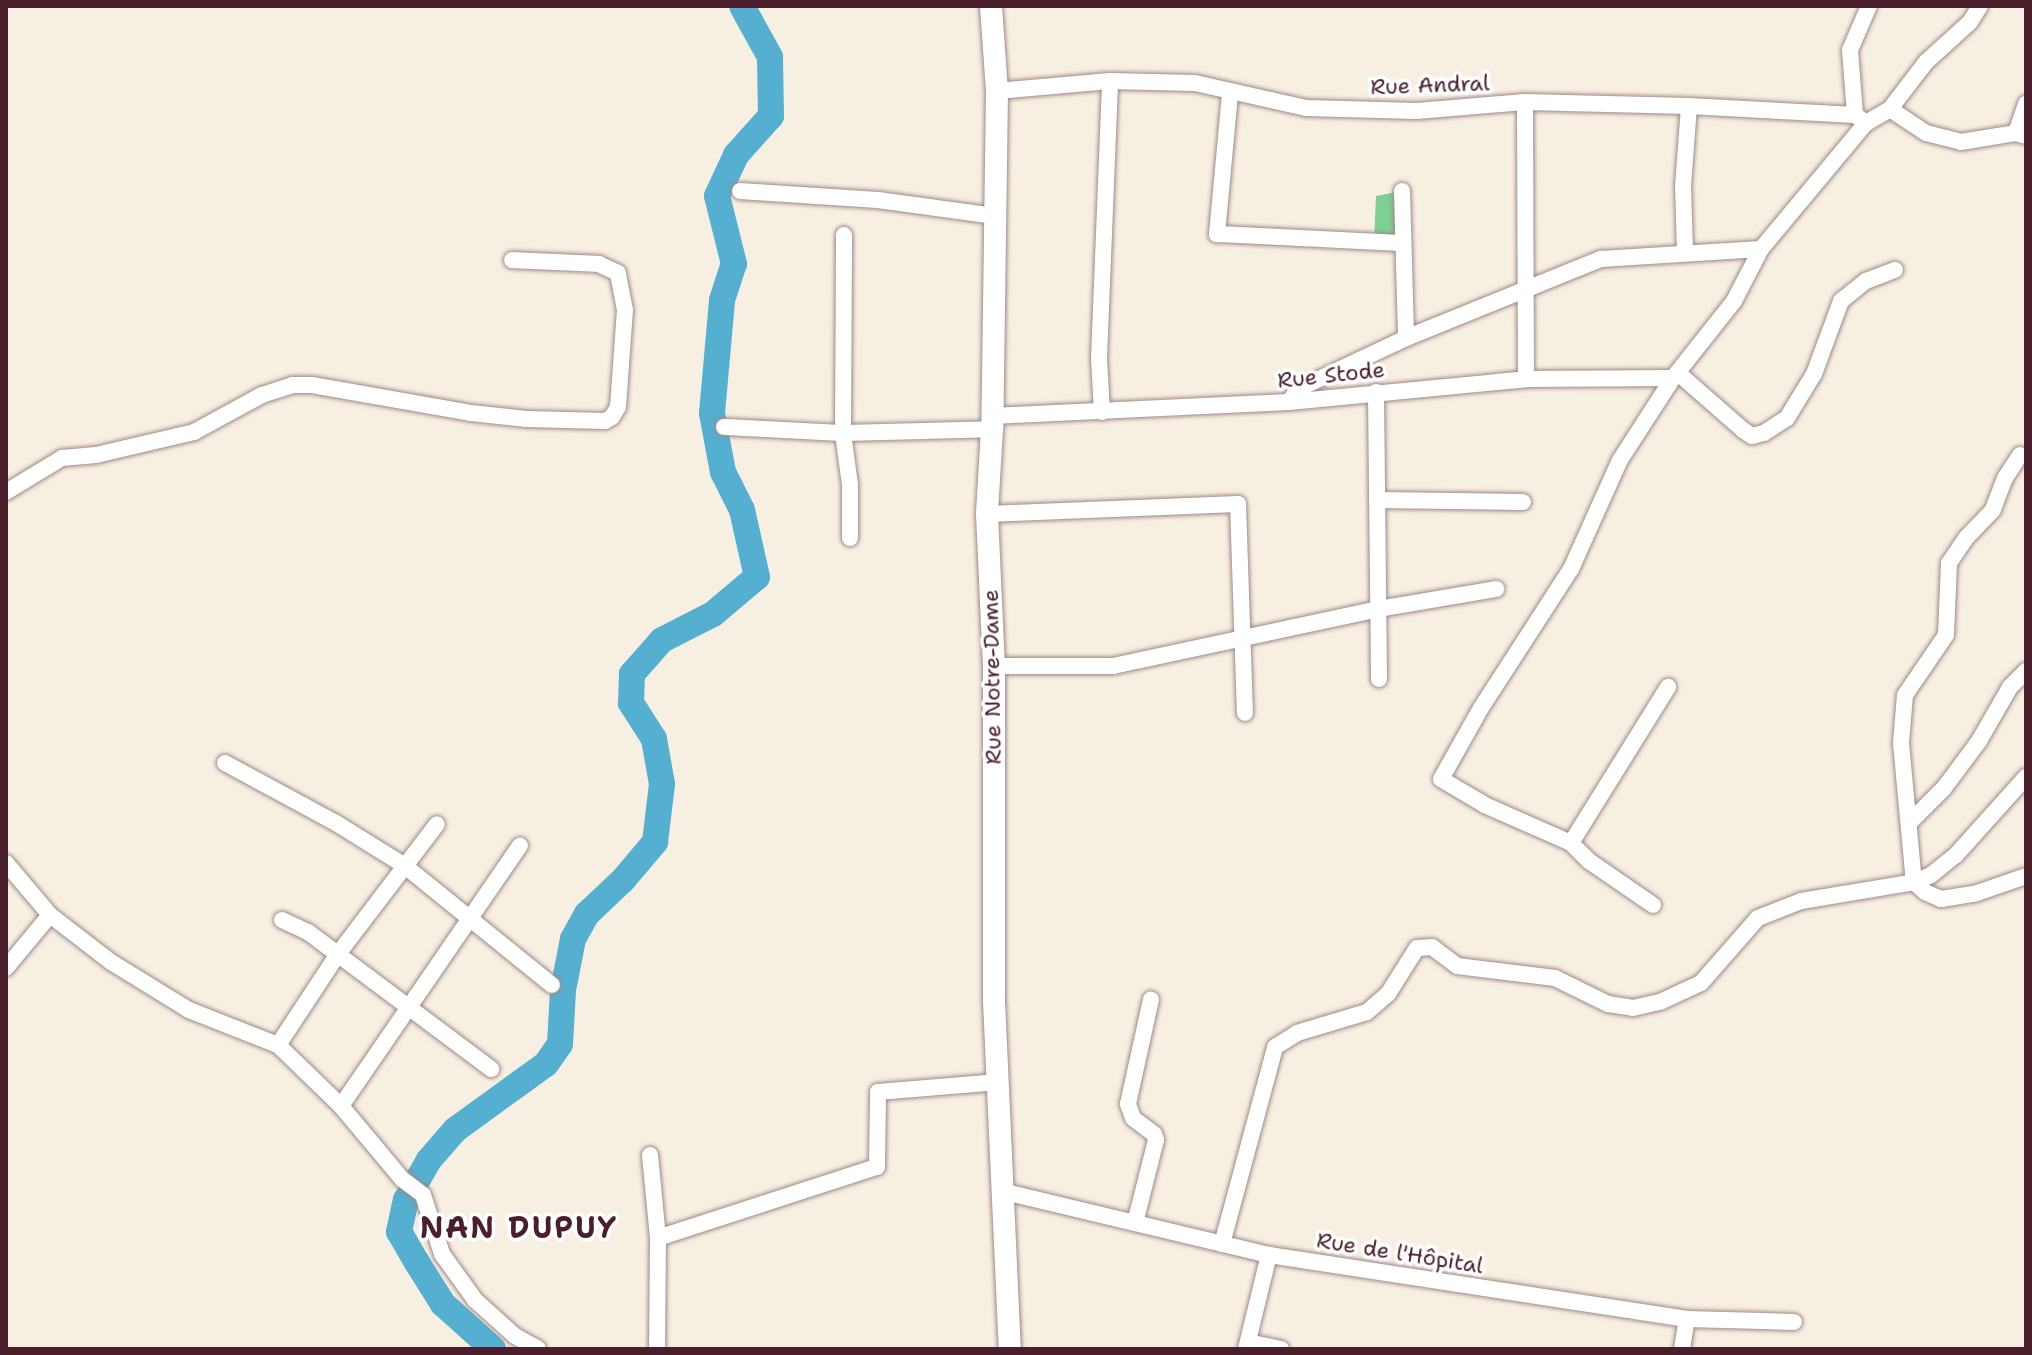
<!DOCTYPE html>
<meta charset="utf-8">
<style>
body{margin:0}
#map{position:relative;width:2032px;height:1355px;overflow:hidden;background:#f7f0e2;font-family:"Shantell Sans",sans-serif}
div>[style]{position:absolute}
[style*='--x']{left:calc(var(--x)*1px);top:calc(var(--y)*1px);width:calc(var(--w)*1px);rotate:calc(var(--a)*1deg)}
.green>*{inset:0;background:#7cd093}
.river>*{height:26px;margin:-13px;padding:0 13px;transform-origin:13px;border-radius:13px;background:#54afd1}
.roads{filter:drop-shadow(0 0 2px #a08886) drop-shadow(0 0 2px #a08886)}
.street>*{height:16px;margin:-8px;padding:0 8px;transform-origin:8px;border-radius:8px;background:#fff}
.secondary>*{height:22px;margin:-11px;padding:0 11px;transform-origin:11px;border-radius:11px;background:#fff}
span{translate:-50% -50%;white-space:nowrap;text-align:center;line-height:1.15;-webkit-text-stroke:7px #fff;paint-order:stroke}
.street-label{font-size:22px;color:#4a1f2b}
.district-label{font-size:30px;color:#4a1f2b;font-weight:700;letter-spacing:2px}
.frame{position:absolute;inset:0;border:8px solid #4a1f2b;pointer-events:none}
</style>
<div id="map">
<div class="green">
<div style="clip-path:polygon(1402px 191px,1403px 243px,1374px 242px,1376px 196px)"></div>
</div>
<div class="river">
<div style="--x:493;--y:1349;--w:67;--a:-138"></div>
<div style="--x:443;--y:1304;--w:51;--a:-122.1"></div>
<div style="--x:416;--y:1261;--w:34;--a:-120"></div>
<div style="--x:399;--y:1232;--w:33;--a:-78"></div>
<div style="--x:406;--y:1200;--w:46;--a:-60.1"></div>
<div style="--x:429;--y:1160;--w:40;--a:-49"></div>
<div style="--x:455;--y:1130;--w:112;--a:-36"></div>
<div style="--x:546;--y:1064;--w:24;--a:-55"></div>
<div style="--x:560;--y:1044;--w:54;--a:-86.8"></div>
<div style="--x:563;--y:990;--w:52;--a:-78.9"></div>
<div style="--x:573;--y:939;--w:29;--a:-61"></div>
<div style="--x:587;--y:914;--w:50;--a:-43.4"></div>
<div style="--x:623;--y:880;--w:50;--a:-49.9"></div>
<div style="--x:655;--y:842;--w:58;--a:-83.1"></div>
<div style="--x:662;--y:784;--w:46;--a:-100.1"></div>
<div style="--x:654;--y:739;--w:43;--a:-122.6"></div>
<div style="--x:631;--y:703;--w:29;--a:-88"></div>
<div style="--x:632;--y:674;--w:45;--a:-48.6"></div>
<div style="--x:662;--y:640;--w:57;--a:-27"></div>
<div style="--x:713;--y:614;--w:57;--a:-40.1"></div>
<div style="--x:757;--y:577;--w:69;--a:-102.6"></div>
<div style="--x:742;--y:510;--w:42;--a:-116.6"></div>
<div style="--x:723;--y:472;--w:60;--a:-100.6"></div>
<div style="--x:712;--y:413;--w:113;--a:-84.9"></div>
<div style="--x:722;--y:300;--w:38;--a:-72"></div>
<div style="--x:734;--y:264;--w:70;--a:-104"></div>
<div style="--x:717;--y:196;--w:45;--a:-65.1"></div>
<div style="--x:736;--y:155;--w:52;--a:-48.1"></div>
<div style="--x:771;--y:116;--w:59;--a:-91"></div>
<div style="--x:770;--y:57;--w:58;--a:-118.8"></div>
</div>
<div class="roads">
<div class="street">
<div style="--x:997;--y:91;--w:113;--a:-5.1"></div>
<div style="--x:1110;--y:81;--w:85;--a:1.3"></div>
<div style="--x:1195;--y:83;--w:114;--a:12.7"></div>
<div style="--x:1306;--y:108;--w:111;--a:1.5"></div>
<div style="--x:1417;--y:111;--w:108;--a:-4.8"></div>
<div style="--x:1525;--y:102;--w:164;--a:1.4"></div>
<div style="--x:1689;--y:106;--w:166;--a:3.1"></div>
<div style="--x:1855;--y:115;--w:14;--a:36"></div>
<div style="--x:1230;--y:94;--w:141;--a:95.3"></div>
<div style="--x:1217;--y:234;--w:186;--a:2.8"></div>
<div style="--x:1525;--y:102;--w:277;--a:89.8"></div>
<div style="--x:1890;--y:109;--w:43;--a:33.7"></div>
<div style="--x:1926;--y:133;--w:36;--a:14"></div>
<div style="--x:1961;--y:142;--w:56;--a:-9.3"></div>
<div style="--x:2016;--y:133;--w:10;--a:17"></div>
<div style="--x:1855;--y:115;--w:65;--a:-94.4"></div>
<div style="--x:1850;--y:50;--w:48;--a:-66.6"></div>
<div style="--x:2016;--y:133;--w:31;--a:-71"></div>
<div style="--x:740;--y:191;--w:138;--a:3.7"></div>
<div style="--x:878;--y:200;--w:118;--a:7.8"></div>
<div style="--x:1402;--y:191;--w:147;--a:88.4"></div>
<div style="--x:1685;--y:252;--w:66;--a:-91.7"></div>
<div style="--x:1683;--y:186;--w:80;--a:-85.7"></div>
<div style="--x:1678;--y:373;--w:86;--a:41.2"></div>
<div style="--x:1743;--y:430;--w:11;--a:34"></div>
<div style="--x:1752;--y:436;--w:12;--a:-14"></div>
<div style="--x:1764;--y:433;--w:27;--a:-33"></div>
<div style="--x:1787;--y:418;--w:52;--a:-58.5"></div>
<div style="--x:1814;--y:374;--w:78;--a:-69.7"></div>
<div style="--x:1841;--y:301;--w:32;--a:-39"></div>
<div style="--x:1866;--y:281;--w:31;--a:-21"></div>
<div style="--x:1376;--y:392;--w:287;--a:89.4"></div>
<div style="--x:1289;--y:402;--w:16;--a:-55"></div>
<div style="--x:1298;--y:389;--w:119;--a:-25.3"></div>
<div style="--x:1406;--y:338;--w:210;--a:-22.1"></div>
<div style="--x:1601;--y:259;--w:160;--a:-3.6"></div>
<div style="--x:1102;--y:412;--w:54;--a:-93.2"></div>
<div style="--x:1099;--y:358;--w:277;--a:-87.7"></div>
<div style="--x:992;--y:416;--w:297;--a:-2.7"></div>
<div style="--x:1289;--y:402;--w:238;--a:-5.5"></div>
<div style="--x:1526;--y:379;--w:147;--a:-0.4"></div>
<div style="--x:724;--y:427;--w:119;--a:2.9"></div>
<div style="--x:843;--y:433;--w:198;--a:-89.7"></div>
<div style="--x:2020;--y:455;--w:27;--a:123"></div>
<div style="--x:2005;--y:478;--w:34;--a:111"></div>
<div style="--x:1993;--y:510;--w:39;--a:134"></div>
<div style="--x:1966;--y:538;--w:30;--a:124"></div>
<div style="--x:1949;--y:563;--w:72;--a:92.4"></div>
<div style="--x:1946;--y:635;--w:73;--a:124.3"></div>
<div style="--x:1905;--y:695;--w:48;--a:94.8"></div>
<div style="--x:1901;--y:743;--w:140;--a:84.7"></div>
<div style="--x:1914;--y:882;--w:15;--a:42"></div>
<div style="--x:1925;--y:892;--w:17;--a:24"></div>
<div style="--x:1941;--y:899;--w:36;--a:-9"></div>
<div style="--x:1977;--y:893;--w:52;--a:-19.1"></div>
<div style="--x:6;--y:492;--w:66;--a:-31.3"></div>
<div style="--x:62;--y:458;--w:34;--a:-5"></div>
<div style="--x:96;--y:455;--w:101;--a:-13.2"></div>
<div style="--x:194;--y:432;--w:77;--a:-28.6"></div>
<div style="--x:262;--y:395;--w:32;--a:-18"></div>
<div style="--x:292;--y:385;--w:20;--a:0"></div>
<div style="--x:312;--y:385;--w:161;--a:10"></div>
<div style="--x:471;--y:413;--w:56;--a:6.1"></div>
<div style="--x:527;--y:419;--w:78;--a:1.5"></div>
<div style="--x:605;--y:421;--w:8;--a:-30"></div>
<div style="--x:612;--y:417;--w:12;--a:-59"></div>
<div style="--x:618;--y:407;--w:97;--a:-85.9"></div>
<div style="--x:625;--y:310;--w:38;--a:-101"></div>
<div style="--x:618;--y:273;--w:21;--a:-155"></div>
<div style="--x:599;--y:264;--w:87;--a:-177.4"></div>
<div style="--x:1377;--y:500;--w:146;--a:0.8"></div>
<div style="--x:987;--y:514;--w:251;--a:-2.3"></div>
<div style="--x:1238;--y:504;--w:209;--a:88.1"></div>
<div style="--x:850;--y:538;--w:53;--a:-90"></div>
<div style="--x:850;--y:485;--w:52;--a:-97.7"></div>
<div style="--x:843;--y:433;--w:149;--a:-1.5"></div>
<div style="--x:994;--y:666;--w:119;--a:0"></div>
<div style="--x:1113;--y:666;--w:271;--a:-12.1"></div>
<div style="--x:1378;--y:609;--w:120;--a:-9.6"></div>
<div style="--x:225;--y:763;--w:126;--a:28.4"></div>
<div style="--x:336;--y:823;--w:81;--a:31.9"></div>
<div style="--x:405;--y:866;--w:189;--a:39"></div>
<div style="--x:1911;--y:821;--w:47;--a:-45"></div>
<div style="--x:1944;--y:788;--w:59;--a:-53.3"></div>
<div style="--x:1979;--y:741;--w:62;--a:-60.1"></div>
<div style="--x:2010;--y:687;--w:23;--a:-45"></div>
<div style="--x:1571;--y:843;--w:184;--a:-58.1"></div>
<div style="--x:6;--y:863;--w:68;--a:49.8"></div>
<div style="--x:50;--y:915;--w:77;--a:37.6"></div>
<div style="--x:111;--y:962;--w:92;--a:31.6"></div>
<div style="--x:189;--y:1010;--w:96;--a:21.5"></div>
<div style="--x:278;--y:1045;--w:88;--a:44.1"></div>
<div style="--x:341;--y:1106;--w:95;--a:50.1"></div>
<div style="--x:402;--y:1179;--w:26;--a:37"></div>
<div style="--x:423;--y:1195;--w:62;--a:72.1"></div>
<div style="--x:442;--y:1254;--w:57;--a:54.3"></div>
<div style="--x:475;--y:1300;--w:54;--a:42"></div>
<div style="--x:515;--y:1336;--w:26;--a:29"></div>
<div style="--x:1653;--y:905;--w:78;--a:-145.5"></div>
<div style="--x:1589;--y:861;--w:25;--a:-135"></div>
<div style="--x:1571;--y:843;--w:94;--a:-156.2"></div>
<div style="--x:1485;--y:805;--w:51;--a:-149.4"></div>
<div style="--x:1441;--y:779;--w:81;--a:-60.6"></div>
<div style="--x:1481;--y:708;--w:166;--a:-57.1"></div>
<div style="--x:1571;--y:569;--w:120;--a:-65.8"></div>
<div style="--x:1620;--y:460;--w:98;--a:-57.1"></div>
<div style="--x:1673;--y:378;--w:98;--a:-51.6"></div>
<div style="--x:1734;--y:301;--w:59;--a:-62.6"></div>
<div style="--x:1761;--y:249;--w:164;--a:-50.2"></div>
<div style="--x:1866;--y:123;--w:28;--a:-30"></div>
<div style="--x:1890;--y:109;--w:59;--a:-52.5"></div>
<div style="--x:1926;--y:62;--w:59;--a:-42.3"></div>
<div style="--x:1970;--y:22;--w:19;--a:-58"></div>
<div style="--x:282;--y:920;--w:29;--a:25"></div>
<div style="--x:308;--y:932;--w:229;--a:36.8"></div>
<div style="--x:6;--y:968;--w:69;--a:-50.3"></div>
<div style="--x:278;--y:1045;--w:109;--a:-56.6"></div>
<div style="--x:338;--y:954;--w:163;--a:-52.7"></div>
<div style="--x:341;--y:1106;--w:316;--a:-55.5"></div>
<div style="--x:650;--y:1155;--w:83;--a:84.5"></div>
<div style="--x:658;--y:1238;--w:111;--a:90.5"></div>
<div style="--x:1005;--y:1192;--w:271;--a:13.4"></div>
<div style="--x:1269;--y:1255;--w:423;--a:8.7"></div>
<div style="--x:1687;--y:1319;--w:107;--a:1.6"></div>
<div style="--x:1135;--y:1223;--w:86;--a:-75.8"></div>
<div style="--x:1156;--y:1140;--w:6;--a:-108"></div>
<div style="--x:1154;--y:1134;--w:26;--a:-143"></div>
<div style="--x:1133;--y:1118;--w:15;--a:-110"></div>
<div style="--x:1128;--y:1104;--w:107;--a:-77.6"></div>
<div style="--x:658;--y:1238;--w:230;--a:-18"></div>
<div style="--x:877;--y:1167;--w:75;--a:-89.2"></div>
<div style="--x:878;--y:1092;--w:121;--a:-4.7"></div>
<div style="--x:1222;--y:1244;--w:204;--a:-74.9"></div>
<div style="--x:1275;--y:1047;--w:26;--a:-32"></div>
<div style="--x:1297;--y:1033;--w:73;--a:-16.7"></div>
<div style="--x:1367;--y:1012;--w:28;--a:-41"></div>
<div style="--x:1388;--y:994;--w:54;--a:-57.8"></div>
<div style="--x:1417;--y:948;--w:15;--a:-4"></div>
<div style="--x:1432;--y:947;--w:31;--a:37"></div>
<div style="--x:1457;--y:966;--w:99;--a:7"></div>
<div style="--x:1555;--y:978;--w:59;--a:26.1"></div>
<div style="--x:1608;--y:1004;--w:25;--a:9"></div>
<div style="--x:1633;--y:1008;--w:28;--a:-13"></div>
<div style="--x:1660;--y:1002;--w:45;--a:-24.9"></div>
<div style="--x:1701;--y:983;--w:86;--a:-48.8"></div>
<div style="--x:1758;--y:918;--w:46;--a:-21.6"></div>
<div style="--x:1801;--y:901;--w:115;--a:-9.5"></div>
<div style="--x:1914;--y:882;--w:18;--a:-22"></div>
<div style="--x:1931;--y:875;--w:32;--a:-39"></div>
<div style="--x:1956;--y:855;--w:105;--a:-48.1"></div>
<div style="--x:1248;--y:1342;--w:34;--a:12"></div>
<div style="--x:1246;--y:1349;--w:97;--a:-76.3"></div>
<div style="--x:1682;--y:1349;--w:30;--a:-81"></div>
</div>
<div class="secondary">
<div style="--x:991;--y:6;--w:85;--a:86"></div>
<div style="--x:997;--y:91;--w:338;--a:90.8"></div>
<div style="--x:992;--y:429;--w:85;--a:93.4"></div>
<div style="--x:987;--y:514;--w:152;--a:87.4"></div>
<div style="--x:994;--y:666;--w:335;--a:90"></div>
<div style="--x:994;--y:1001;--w:348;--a:87.4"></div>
</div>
</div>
<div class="street-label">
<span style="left:1430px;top:85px;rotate:-2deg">Rue Andral</span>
<span style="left:1331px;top:375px;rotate:-6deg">Rue Stode</span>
<span style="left:992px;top:677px;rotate:-91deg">Rue Notre-Dame</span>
<span style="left:1400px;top:1253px;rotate:9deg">Rue de l'Hôpital</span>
</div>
<div class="district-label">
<span style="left:519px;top:1228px">NAN DUPUY</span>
</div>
<div class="frame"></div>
</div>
